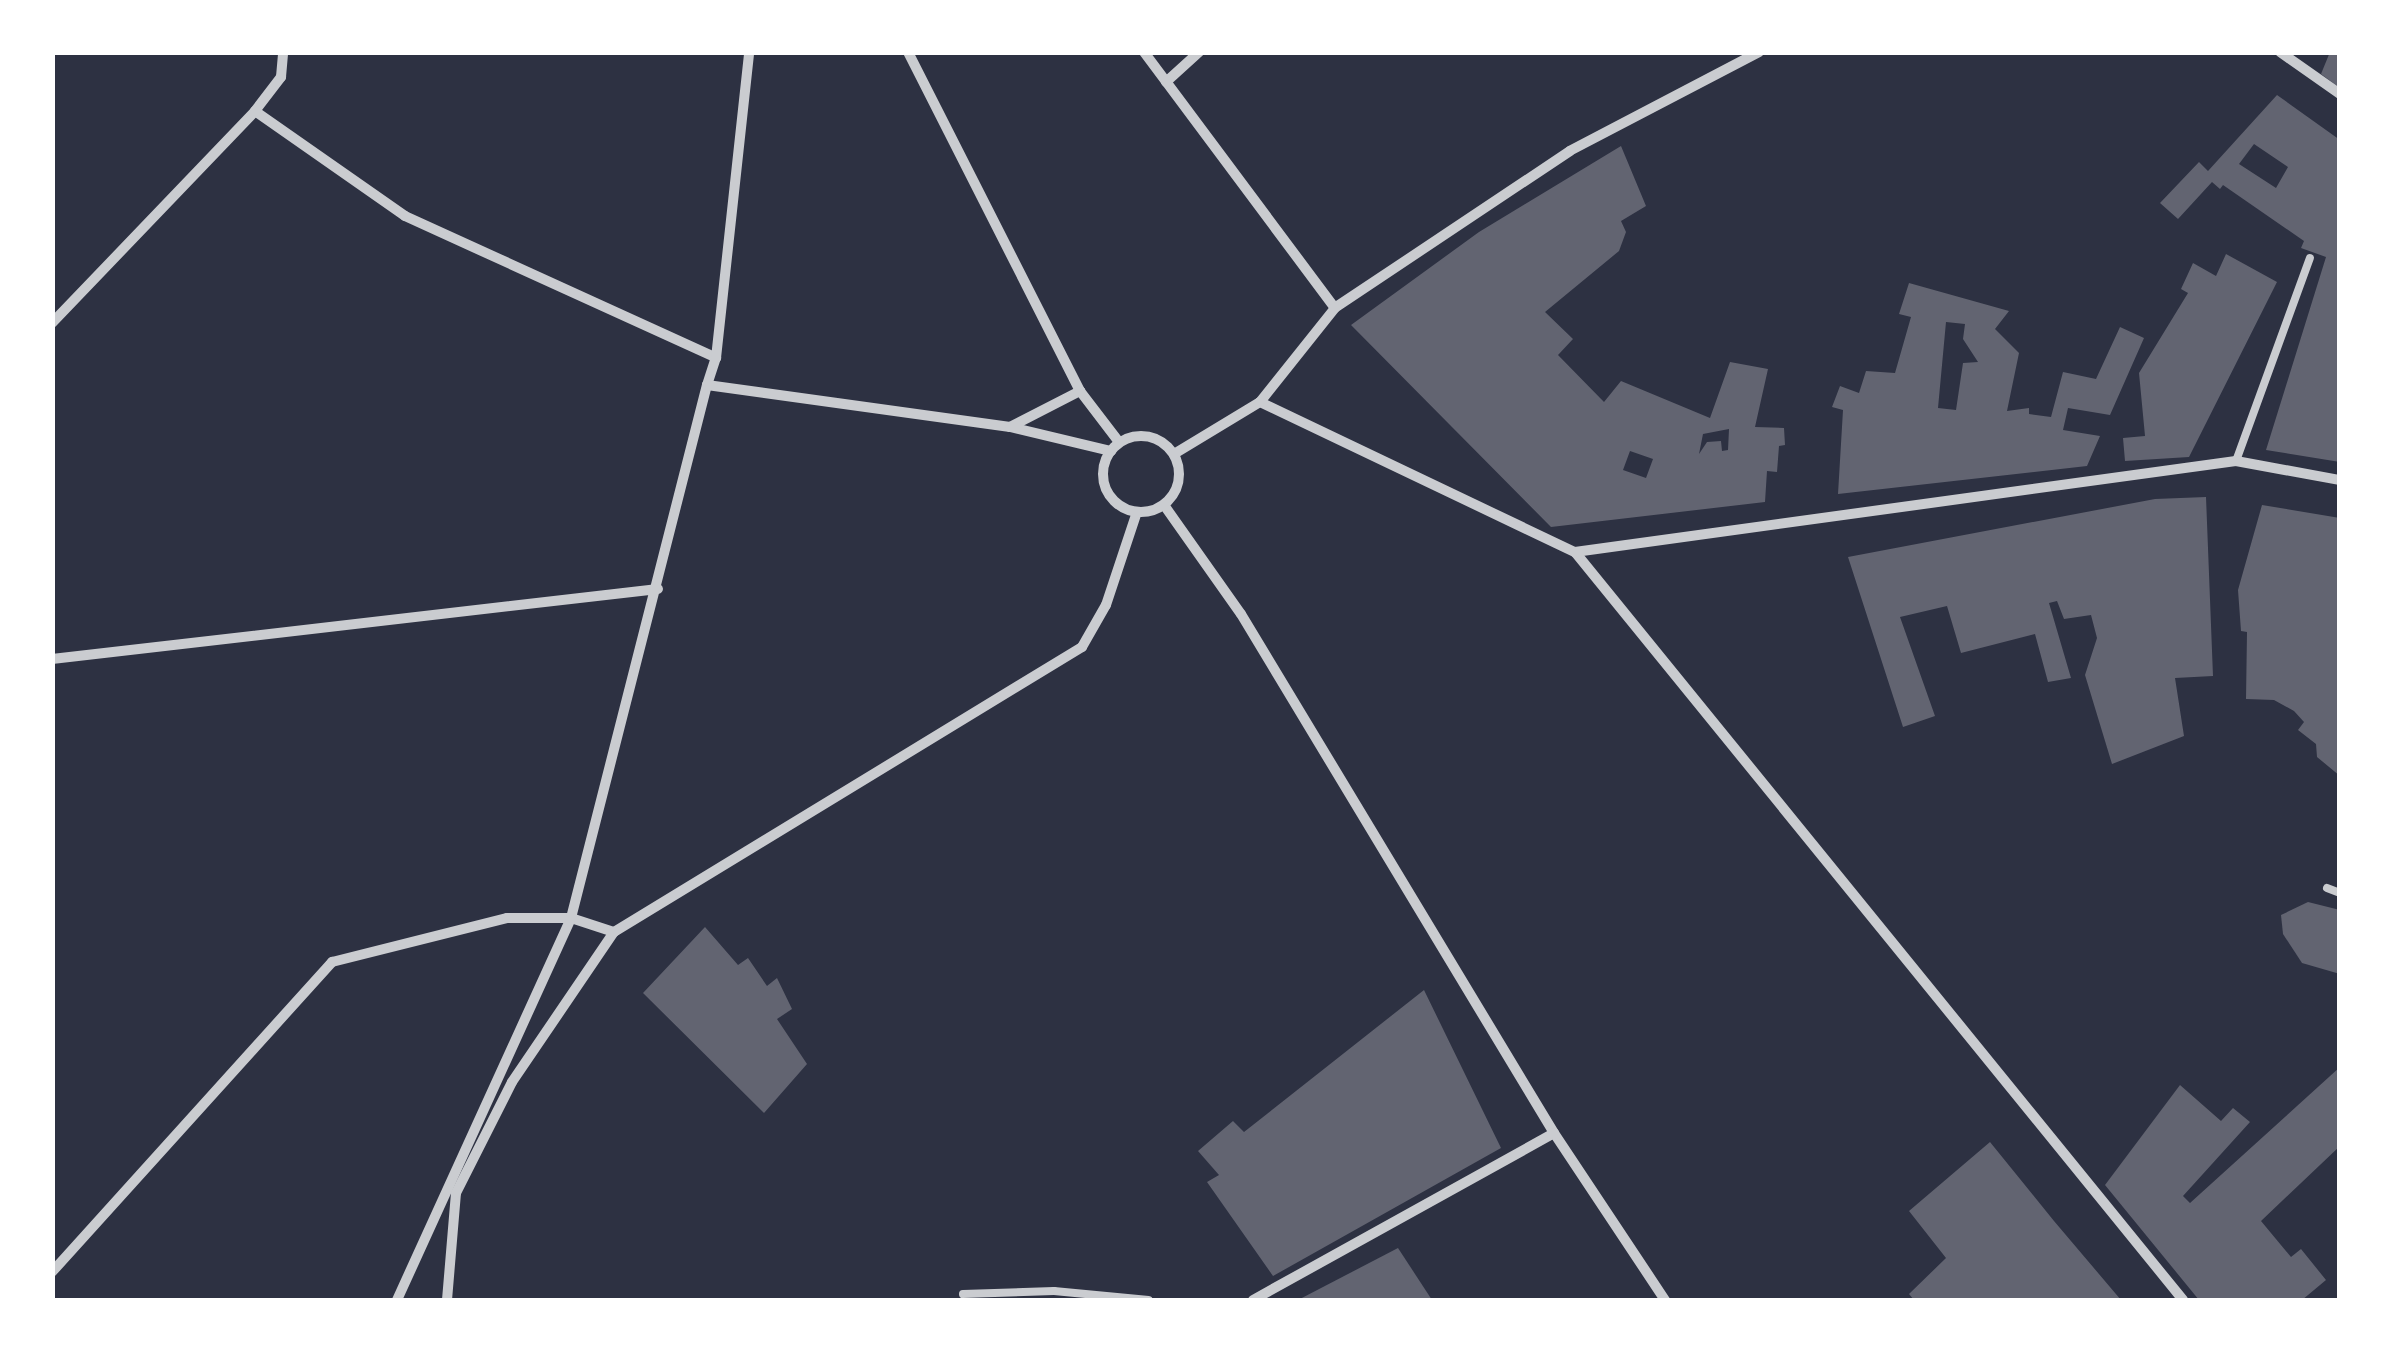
<!DOCTYPE html>
<style>
body{margin:0}
#map{position:relative;width:2392px;height:1353px;overflow:hidden;background:#2d3142;font-family:Lora,serif}
div>[style]{position:absolute}
[style*='--x']{left:calc(var(--x)*1px);top:calc(var(--y)*1px);width:calc(var(--w)*1px);rotate:calc(var(--a)*1deg)}
.building>*{inset:0;background:#626471}
.service>*{height:8px;margin:-4px;padding:0 4px;transform-origin:4px;border-radius:4px;background:#caccd0}
.minor>*{height:10px;margin:-5px;padding:0 5px;transform-origin:5px;border-radius:5px;background:#caccd0}
.minor>.ring{margin:-5px;padding:0;box-sizing:content-box;background:none;border:10px solid #caccd0;border-radius:50%}
span{translate:-50% -50%;white-space:nowrap;text-align:center;line-height:1.15;-webkit-text-stroke:10px #fff;paint-order:stroke}
.frame{position:absolute;inset:0;border:55px solid #fff;pointer-events:none}
</style>
<div id="map">
<div class="building">
<div style="clip-path:polygon(2330px 52px,2340px 52px,2340px 88px,2321px 74px)"></div>
<div style="clip-path:polygon(evenodd,2277px 95px,2340px 140px,2340px 462px,2266px 450px,2326px 257px,2301px 248px,2304px 241px,2223px 185px,2220px 189px,2212px 182px,2178px 219px,2160px 203px,2199px 162px,2208px 171px,2277px 95px,2254px 144px,2288px 167px,2276px 188px,2239px 164px,2254px 144px)"></div>
<div style="clip-path:polygon(evenodd,1621px 146px,1646px 206px,1621px 221px,1626px 232px,1619px 251px,1545px 312px,1573px 339px,1558px 355px,1604px 402px,1621px 381px,1710px 418px,1730px 362px,1768px 369px,1755px 427px,1784px 428px,1785px 445px,1779px 446px,1777px 472px,1767px 471px,1765px 502px,1551px 527px,1351px 325px,1479px 232px,1621px 146px,1729px 429px,1728px 450px,1722px 451px,1721px 441px,1707px 442px,1699px 454px,1703px 434px,1729px 429px,1621px 146px,1630px 451px,1653px 459px,1646px 478px,1623px 470px,1630px 451px)"></div>
<div style="clip-path:polygon(2226px 254px,2277px 282px,2189px 457px,2125px 461px,2123px 438px,2145px 436px,2139px 373px,2188px 293px,2181px 289px,2193px 263px,2216px 276px)"></div>
<div style="clip-path:polygon(evenodd,1909px 283px,2009px 311px,1995px 329px,2019px 353px,2007px 411px,2029px 408px,2029px 414px,2051px 417px,2063px 372px,2096px 379px,2120px 327px,2144px 338px,2110px 415px,2068px 408px,2063px 430px,2100px 436px,2087px 466px,1838px 494px,1843px 410px,1832px 407px,1840px 386px,1859px 393px,1866px 371px,1895px 373px,1911px 317px,1899px 314px,1909px 283px,1946px 322px,1965px 324px,1963px 339px,1978px 362px,1963px 363px,1956px 410px,1938px 408px,1946px 322px)"></div>
<div style="clip-path:polygon(2206px 497px,2213px 676px,2175px 678px,2184px 736px,2112px 764px,2085px 675px,2097px 638px,2091px 615px,2064px 619px,2057px 601px,2049px 603px,2071px 678px,2048px 682px,2035px 634px,1961px 653px,1947px 606px,1900px 617px,1935px 716px,1903px 727px,1848px 557px,2155px 499px)"></div>
<div style="clip-path:polygon(2262px 505px,2340px 518px,2340px 776px,2317px 757px,2316px 744px,2298px 730px,2304px 722px,2294px 711px,2274px 700px,2246px 699px,2247px 632px,2241px 631px,2238px 590px)"></div>
<div style="clip-path:polygon(2308px 902px,2340px 910px,2340px 974px,2302px 963px,2283px 934px,2281px 915px)"></div>
<div style="clip-path:polygon(705px 927px,738px 965px,748px 958px,767px 986px,777px 978px,792px 1009px,777px 1019px,807px 1064px,764px 1113px,643px 993px)"></div>
<div style="clip-path:polygon(1424px 990px,1501px 1148px,1273px 1276px,1207px 1182px,1219px 1175px,1198px 1151px,1233px 1121px,1244px 1132px)"></div>
<div style="clip-path:polygon(2340px 1067px,2340px 1146px,2261px 1221px,2291px 1257px,2301px 1249px,2326px 1280px,2302px 1300px,2199px 1300px,2105px 1185px,2180px 1085px,2221px 1121px,2233px 1108px,2250px 1122px,2183px 1196px,2190px 1203px)"></div>
<div style="clip-path:polygon(1990px 1142px,2054px 1221px,2121px 1300px,1914px 1300px,1909px 1294px,1946px 1258px,1909px 1211px)"></div>
<div style="clip-path:polygon(1398px 1248px,1432px 1300px,1298px 1300px)"></div>
</div>
<div class="service">
<div style="--x:2236;--y:461;--w:216;--a:-70"></div>
<div style="--x:2327;--y:888;--w:14;--a:21"></div>
<div style="--x:963;--y:1294;--w:91;--a:-1.9"></div>
<div style="--x:1054;--y:1291;--w:95;--a:5.4"></div>
</div>
<div class="minor">
<div style="--x:908;--y:52;--w:380;--a:63.1"></div>
<div style="--x:1080;--y:391;--w:64;--a:52.6"></div>
<div style="--x:1144;--y:52;--w:319;--a:53.3"></div>
<div style="--x:1759;--y:52;--w:213;--a:152.4"></div>
<div style="--x:1570;--y:151;--w:283;--a:146.3"></div>
<div style="--x:1335;--y:308;--w:120;--a:128.6"></div>
<div style="--x:1260;--y:402;--w:349;--a:25.5"></div>
<div style="--x:1575;--y:552;--w:964;--a:50.89"></div>
<div style="--x:2280;--y:52;--w:73;--a:35"></div>
<div style="--x:1166;--y:82;--w:45;--a:-42.3"></div>
<div style="--x:255;--y:111;--w:183;--a:35"></div>
<div style="--x:405;--y:216;--w:342;--a:24.5"></div>
<div style="--x:52;--y:323;--w:294;--a:-46.2"></div>
<div style="--x:255;--y:111;--w:43;--a:-52.6"></div>
<div style="--x:281;--y:77;--w:25;--a:-85"></div>
<div style="--x:707;--y:385;--w:28;--a:-72"></div>
<div style="--x:716;--y:358;--w:308;--a:-83.8"></div>
<div style="--x:1010;--y:427;--w:79;--a:-27.2"></div>
<div class="ring" style="left:1103px;top:436px;width:66px;height:66px"></div>
<div style="--x:1174;--y:454;--w:100;--a:-31.2"></div>
<div style="--x:1164;--y:505;--w:133;--a:54.8"></div>
<div style="--x:1241;--y:614;--w:606;--a:58.91"></div>
<div style="--x:1554;--y:1133;--w:201;--a:56.4"></div>
<div style="--x:1575;--y:552;--w:667;--a:-7.84"></div>
<div style="--x:2236;--y:461;--w:106;--a:10.4"></div>
<div style="--x:52;--y:659;--w:610;--a:-6.59"></div>
<div style="--x:52;--y:1272;--w:418;--a:-47.9"></div>
<div style="--x:332;--y:962;--w:180;--a:-14.1"></div>
<div style="--x:507;--y:918;--w:64;--a:0"></div>
<div style="--x:571;--y:918;--w:45;--a:18"></div>
<div style="--x:397;--y:1300;--w:420;--a:-65.5"></div>
<div style="--x:571;--y:918;--w:550;--a:-75.69"></div>
<div style="--x:707;--y:385;--w:306;--a:7.9"></div>
<div style="--x:1010;--y:427;--w:104;--a:13.4"></div>
<div style="--x:447;--y:1300;--w:107;--a:-85.2"></div>
<div style="--x:456;--y:1193;--w:124;--a:-63.2"></div>
<div style="--x:512;--y:1082;--w:181;--a:-55.8"></div>
<div style="--x:614;--y:932;--w:548;--a:-31.34"></div>
<div style="--x:1082;--y:647;--w:48;--a:-60.3"></div>
<div style="--x:1106;--y:605;--w:98;--a:-71.6"></div>
<div style="--x:1253;--y:1300;--w:344;--a:-29"></div>
</div>
<div class="frame"></div>
</div>
